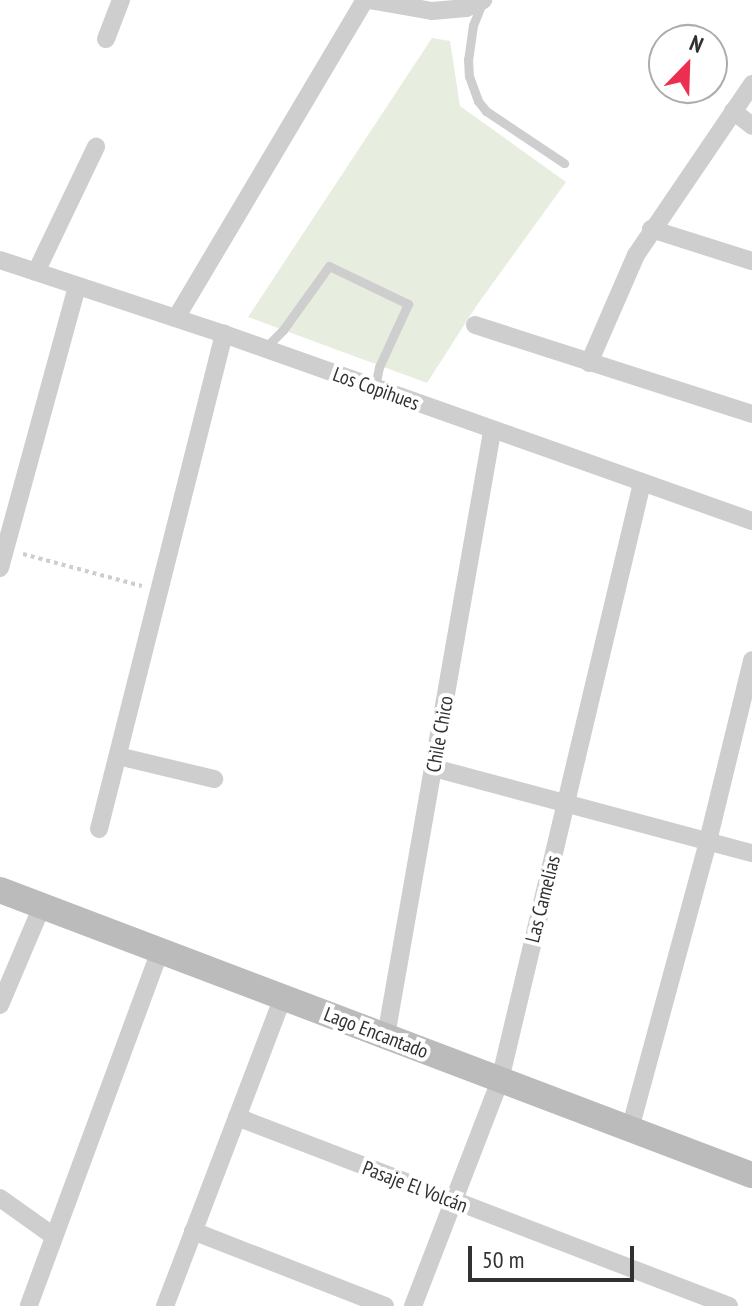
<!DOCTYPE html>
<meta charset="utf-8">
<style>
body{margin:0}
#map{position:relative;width:752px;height:1306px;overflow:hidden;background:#fff;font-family:"PT Sans Narrow",sans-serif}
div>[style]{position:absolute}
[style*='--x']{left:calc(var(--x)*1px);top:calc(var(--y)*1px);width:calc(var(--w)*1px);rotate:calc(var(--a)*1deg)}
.green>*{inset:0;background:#e8eedf}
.path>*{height:4px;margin-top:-2px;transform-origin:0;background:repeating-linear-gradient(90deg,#cecece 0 4px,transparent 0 8px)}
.lane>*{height:9px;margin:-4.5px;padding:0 4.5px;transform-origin:4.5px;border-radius:4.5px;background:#cecece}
.street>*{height:18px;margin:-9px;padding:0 9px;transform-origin:9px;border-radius:9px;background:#cecece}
.secondary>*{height:26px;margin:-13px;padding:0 13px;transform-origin:13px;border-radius:13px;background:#bbb}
span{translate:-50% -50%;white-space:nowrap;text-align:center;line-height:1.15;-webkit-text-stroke:8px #fff;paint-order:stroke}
.street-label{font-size:20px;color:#313131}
.north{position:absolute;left:648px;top:24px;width:80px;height:80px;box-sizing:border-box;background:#fff;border:2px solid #adadad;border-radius:50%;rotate:23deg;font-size:22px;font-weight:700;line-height:32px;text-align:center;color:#313131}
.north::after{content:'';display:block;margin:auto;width:28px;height:36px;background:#ec2f51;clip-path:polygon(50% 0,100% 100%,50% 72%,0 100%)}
.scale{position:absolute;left:468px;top:1246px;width:166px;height:36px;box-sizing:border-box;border:4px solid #313131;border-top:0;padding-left:10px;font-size:24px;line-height:28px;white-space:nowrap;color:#313131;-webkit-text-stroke:6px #fff;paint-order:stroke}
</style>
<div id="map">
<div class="green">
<div style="clip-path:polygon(432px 38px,450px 41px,460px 106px,566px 182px,477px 305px,427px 383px,248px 317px)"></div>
</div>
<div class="path">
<div style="--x:23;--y:554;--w:123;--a:15.1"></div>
</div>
<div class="lane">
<div style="--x:482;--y:3;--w:24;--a:112"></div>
<div style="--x:473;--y:25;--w:34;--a:98"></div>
<div style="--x:468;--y:59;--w:17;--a:87"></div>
<div style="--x:469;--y:76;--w:27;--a:70"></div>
<div style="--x:478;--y:101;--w:13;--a:51"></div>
<div style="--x:486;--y:111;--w:94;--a:33.7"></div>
<div style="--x:266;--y:347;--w:24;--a:-45"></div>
<div style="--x:283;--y:330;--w:79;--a:-54.3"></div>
<div style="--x:329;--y:266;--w:88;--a:25.7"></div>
<div style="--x:408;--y:304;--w:69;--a:114.7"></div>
<div style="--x:379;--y:367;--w:20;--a:101"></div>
</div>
<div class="street">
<div style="--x:369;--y:0;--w:64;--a:9.9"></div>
<div style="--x:432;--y:11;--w:34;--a:-5"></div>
<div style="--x:466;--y:8;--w:19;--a:-25"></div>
<div style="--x:106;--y:39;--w:42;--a:-69"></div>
<div style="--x:733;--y:111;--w:24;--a:38"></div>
<div style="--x:651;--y:229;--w:106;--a:17.6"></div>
<div style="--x:0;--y:260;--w:236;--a:18.3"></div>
<div style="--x:224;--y:334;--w:560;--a:19.5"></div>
<div style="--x:36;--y:272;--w:139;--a:-64.4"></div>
<div style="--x:176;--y:318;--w:370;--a:-59.3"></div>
<div style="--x:475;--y:325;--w:291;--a:17.8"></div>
<div style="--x:589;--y:363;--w:118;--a:-66.5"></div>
<div style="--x:636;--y:255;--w:207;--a:-55.8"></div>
<div style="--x:0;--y:568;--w:292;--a:-74.7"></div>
<div style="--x:118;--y:756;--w:99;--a:13.5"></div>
<div style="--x:434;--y:768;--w:329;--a:15"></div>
<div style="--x:99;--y:829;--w:511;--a:-75.83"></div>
<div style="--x:0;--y:1005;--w:108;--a:-67"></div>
<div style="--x:386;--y:1036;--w:613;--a:-80.05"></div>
<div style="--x:237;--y:1117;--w:527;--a:21.01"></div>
<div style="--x:630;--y:1129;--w:298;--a:-74.8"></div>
<div style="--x:708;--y:841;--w:186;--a:-76.3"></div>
<div style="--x:0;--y:1198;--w:64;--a:35.4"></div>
<div style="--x:193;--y:1231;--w:206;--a:21.3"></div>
<div style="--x:29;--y:1305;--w:377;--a:-69.7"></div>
<div style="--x:165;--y:1306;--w:331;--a:-69.1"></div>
<div style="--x:413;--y:1306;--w:242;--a:-68.9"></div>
<div style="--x:500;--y:1080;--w:614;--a:-76.62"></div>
</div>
<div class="secondary">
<div style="--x:0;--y:890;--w:804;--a:20.76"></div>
</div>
<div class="street-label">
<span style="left:376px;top:389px;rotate:20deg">Los Copihues</span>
<span style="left:440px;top:734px;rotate:-80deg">Chile Chico</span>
<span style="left:543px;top:899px;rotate:-76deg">Las Camelias</span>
<span style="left:376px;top:1033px;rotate:21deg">Lago Encantado</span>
<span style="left:415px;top:1187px;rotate:21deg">Pasaje El Volcán</span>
</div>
<div class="north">N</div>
<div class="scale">50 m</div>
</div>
